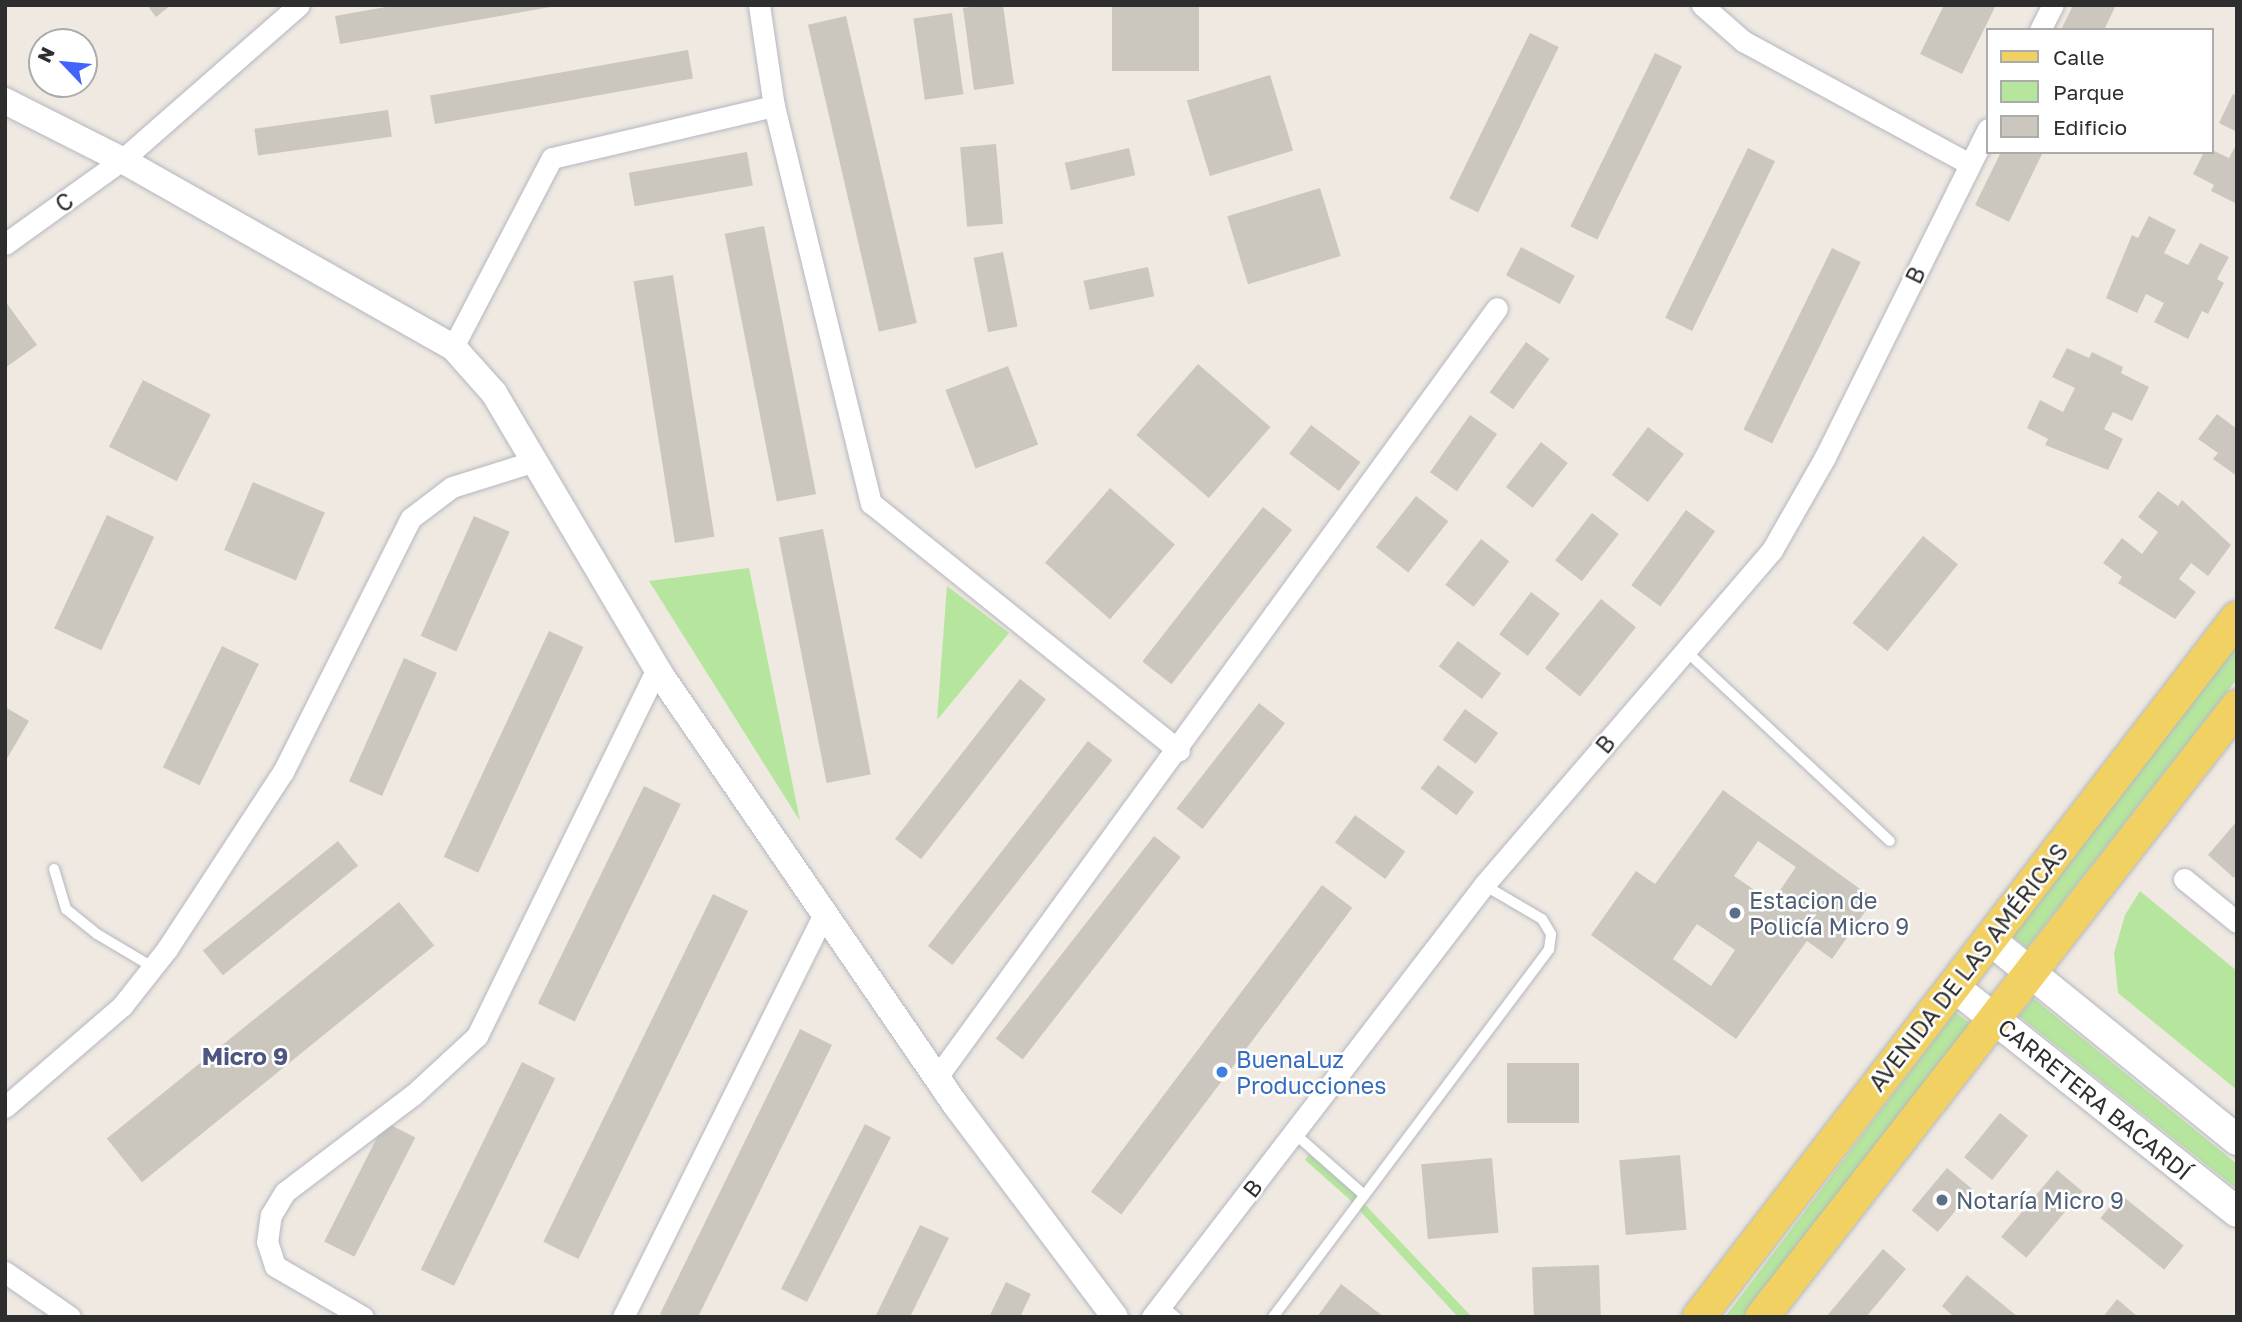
<!DOCTYPE html>
<meta charset="utf-8">
<style>
body{margin:0}
#map{position:relative;width:2242px;height:1322px;overflow:hidden;background:#efe9e1;font-family:"Golos Text",sans-serif}
div>[style]{position:absolute}
[style*='--x']{left:calc(var(--x)*1px);top:calc(var(--y)*1px);width:calc(var(--w)*1px);rotate:calc(var(--a)*1deg)}
.green>*{inset:0;background:#b6e59e;transform-origin:0 0}
.building>*{inset:0;background:#cbc7bf;transform-origin:0 0}
.roads{filter:drop-shadow(0 0 2px #b4b7c1) drop-shadow(0 0 2px #b4b7c1)}
.service>*{height:10px;margin:-5px;padding:0 5px;transform-origin:5px;border-radius:5px;background:#fff}
.minor>*{height:21px;margin:-10.5px;padding:0 10.5px;transform-origin:10.5px;border-radius:10.5px;background:#fff}
.tertiary>*{height:26px;margin:-13px;padding:0 13px;transform-origin:13px;border-radius:13px;background:#fff}
.secondary>*{height:30px;margin:-15px;padding:0 15px;transform-origin:15px;border-radius:15px;background:#fff}
.primary>*{height:33px;margin:-16.5px;padding:0 16.5px;transform-origin:16.5px;border-radius:16.5px;background:#f2d163}
.dots>*{width:19px;height:19px;translate:-50% -50%;box-sizing:border-box;border:4px solid #fff;border-radius:50%}
span{translate:-50% -50%;white-space:nowrap;text-align:center;line-height:1.15;-webkit-text-stroke:5px #fff;paint-order:stroke}
.street-label{font-size:23px;color:#2e2e2e}
.service-label{font-size:23px;color:#4e5e75}
.left{translate:0 -50%;text-align:left}
.shop-label{font-size:23px;color:#366cbe}
.neighbourhood-label{font-size:24px;color:#4d5680;font-weight:700}
.frame{position:absolute;inset:0;border:7px solid #2e2e2e;pointer-events:none}
.legend{position:absolute;left:1986px;top:28px;width:228px;height:126px;box-sizing:border-box;background:#fff;border:2px solid #ababab;margin:0;padding:9px 12px;list-style:none;font-size:21px;color:#2e2e2e}
.legend li{display:flex;align-items:center;gap:14px;height:35px}
.legend b{width:35px;border:2px solid #ababab}
.north{position:absolute;left:28px;top:28px;width:70px;height:70px;box-sizing:border-box;background:#fff;border:2px solid #ababab;border-radius:50%;rotate:296deg;font-size:19px;font-weight:700;line-height:28px;text-align:center;color:#2e2e2e}
.north::after{content:'';display:block;margin:auto;width:24px;height:32px;background:#4264fb;clip-path:polygon(50% 0,100% 100%,50% 72%,0 100%)}
</style>
<div id="map">
<div class="green">
<div style="clip-path:polygon(749px 568px,800px 821px,649px 581px)"></div>
<div style="clip-path:polygon(947px 586px,1009px 633px,937px 720px)"></div>
<div style="clip-path:polygon(2237px 642px,2237px 679px,2027px 948px,2012px 936px)"></div>
<div style="clip-path:polygon(2140px 891px,2237px 971px,2237px 1090px,2118px 993px,2114px 953px,2125px 915px)"></div>
<div style="clip-path:polygon(2033px 998px,2237px 1164px,2237px 1189px,2019px 1016px)"></div>
<div style="left:1955px;top:1012px;width:20px;height:386px;rotate:37deg"></div>
<div style="clip-path:polygon(1309px 1154px,1355px 1194px,1472px 1317px,1458px 1317px,1349px 1199px,1305px 1160px)"></div>
</div>
<div class="building">
<div style="clip-path:polygon(147px 5px,171px 5px,156px 17px)"></div>
<div style="clip-path:polygon(397px 5px,550px 5px,551px 7px,340px 44px,335px 16px)"></div>
<div style="clip-path:polygon(985px 5px,1003px 5px,1014px 84px,974px 90px,963px 8px)"></div>
<div style="left:1112px;top:5px;width:87px;height:66px"></div>
<div style="clip-path:polygon(1944px 5px,1996px 5px,1962px 74px,1920px 54px)"></div>
<div style="clip-path:polygon(2073px 5px,2116px 5px,2104px 30px,2061px 30px)"></div>
<div style="left:952px;top:13px;width:82px;height:39px;rotate:82deg"></div>
<div style="left:846px;top:16px;width:315px;height:39px;rotate:77deg"></div>
<div style="left:1530px;top:33px;width:32px;height:184px;rotate:26deg"></div>
<div style="left:688px;top:50px;width:29px;height:262px;rotate:80deg"></div>
<div style="left:1655px;top:53px;width:30px;height:193px;rotate:26deg"></div>
<div style="left:1270px;top:75px;width:79px;height:87px;rotate:73deg"></div>
<div style="clip-path:polygon(2233px 94px,2237px 96px,2237px 132px,2219px 123px)"></div>
<div style="left:388px;top:110px;width:27px;height:135px;rotate:82deg"></div>
<div style="clip-path:polygon(2237px 143px,2237px 204px,2211px 191px,2214px 185px,2193px 174px,2204px 152px,2212px 150px,2229px 158px)"></div>
<div style="left:996px;top:144px;width:80px;height:36px;rotate:85deg"></div>
<div style="left:1129px;top:148px;width:28px;height:66px;rotate:77deg"></div>
<div style="left:1748px;top:148px;width:30px;height:189px;rotate:26deg"></div>
<div style="left:747px;top:152px;width:34px;height:120px;rotate:80deg"></div>
<div style="clip-path:polygon(2001px 152px,2043px 152px,2009px 222px,1975px 205px)"></div>
<div style="left:1320px;top:188px;width:71px;height:97px;rotate:73deg"></div>
<div style="clip-path:polygon(2149px 216px,2176px 230px,2164px 253px,2188px 265px,2200px 243px,2229px 257px,2217px 279px,2224px 283px,2208px 314px,2202px 311px,2188px 339px,2154px 322px,2164px 303px,2146px 294px,2137px 313px,2106px 298px,2132px 235px,2138px 238px)"></div>
<div style="left:764px;top:226px;width:273px;height:40px;rotate:79deg"></div>
<div style="left:1521px;top:247px;width:61px;height:32px;rotate:28deg"></div>
<div style="left:1832px;top:248px;width:32px;height:202px;rotate:26deg"></div>
<div style="left:1003px;top:252px;width:76px;height:30px;rotate:79deg"></div>
<div style="left:1148px;top:267px;width:30px;height:66px;rotate:78deg"></div>
<div style="left:673px;top:275px;width:265px;height:40px;rotate:81deg"></div>
<div style="clip-path:polygon(5px 301px,37px 345px,5px 368px)"></div>
<div style="left:1526px;top:342px;width:29px;height:62px;rotate:36deg"></div>
<div style="clip-path:polygon(2067px 348px,2089px 358px,2092px 352px,2123px 367px,2121px 373px,2149px 387px,2132px 421px,2113px 412px,2104px 429px,2123px 439px,2108px 470px,2045px 445px,2048px 439px,2027px 428px,2040px 400px,2063px 412px,2075px 388px,2052px 377px)"></div>
<div style="left:1198px;top:364px;width:96px;height:94px;rotate:41deg"></div>
<div style="left:1008px;top:366px;width:84px;height:67px;rotate:69deg"></div>
<div style="left:143px;top:380px;width:76px;height:75px;rotate:27deg"></div>
<div style="clip-path:polygon(2217px 414px,2237px 429px,2237px 476px,2213px 459px,2218px 453px,2198px 439px)"></div>
<div style="left:1470px;top:415px;width:33px;height:70px;rotate:35deg"></div>
<div style="left:1311px;top:425px;width:62px;height:36px;rotate:37deg"></div>
<div style="left:1648px;top:427px;width:45px;height:60px;rotate:37deg"></div>
<div style="left:1541px;top:442px;width:34px;height:57px;rotate:38deg"></div>
<div style="left:253px;top:482px;width:78px;height:74px;rotate:23deg"></div>
<div style="left:1110px;top:488px;width:86px;height:99px;rotate:41deg"></div>
<div style="clip-path:polygon(2158px 491px,2178px 506px,2182px 500px,2231px 545px,2208px 576px,2191px 563px,2179px 579px,2196px 592px,2175px 619px,2118px 583px,2122px 577px,2103px 563px,2122px 538px,2142px 554px,2158px 532px,2138px 517px)"></div>
<div style="left:1416px;top:496px;width:41px;height:65px;rotate:38deg"></div>
<div style="left:1263px;top:507px;width:37px;height:196px;rotate:38deg"></div>
<div style="left:1686px;top:510px;width:36px;height:93px;rotate:36deg"></div>
<div style="left:1592px;top:513px;width:34px;height:60px;rotate:38deg"></div>
<div style="left:107px;top:515px;width:52px;height:125px;rotate:25deg"></div>
<div style="left:474px;top:516px;width:39px;height:131px;rotate:24deg"></div>
<div style="left:823px;top:529px;width:250px;height:45px;rotate:79deg"></div>
<div style="left:1923px;top:536px;width:45px;height:112px;rotate:39deg"></div>
<div style="left:1481px;top:539px;width:36px;height:58px;rotate:38deg"></div>
<div style="left:1531px;top:592px;width:36px;height:53px;rotate:37deg"></div>
<div style="left:1601px;top:599px;width:45px;height:89px;rotate:39deg"></div>
<div style="left:549px;top:631px;width:38px;height:249px;rotate:25deg"></div>
<div style="left:1458px;top:641px;width:54px;height:32px;rotate:37deg"></div>
<div style="left:222px;top:646px;width:41px;height:135px;rotate:26deg"></div>
<div style="left:404px;top:658px;width:36px;height:135px;rotate:24deg"></div>
<div style="left:1020px;top:679px;width:33px;height:203px;rotate:38deg"></div>
<div style="left:1259px;top:703px;width:33px;height:134px;rotate:38deg"></div>
<div style="clip-path:polygon(5px 707px,29px 721px,5px 762px)"></div>
<div style="left:1465px;top:709px;width:41px;height:38px;rotate:36deg"></div>
<div style="left:1088px;top:741px;width:31px;height:260px;rotate:38deg"></div>
<div style="left:1438px;top:765px;width:45px;height:29px;rotate:37deg"></div>
<div style="left:644px;top:786px;width:41px;height:242px;rotate:26deg"></div>
<div style="clip-path:polygon(evenodd,1723px 790px,1874px 899px,1832px 959px,1807px 941px,1736px 1039px,1591px 935px,1636px 871px,1655px 884px,1723px 790px,1758px 841px,1796px 867px,1772px 902px,1734px 876px,1758px 841px,1723px 790px,1697px 924px,1735px 950px,1711px 986px,1673px 959px,1697px 924px)"></div>
<div style="left:1355px;top:815px;width:62px;height:34px;rotate:36deg"></div>
<div style="clip-path:polygon(2237px 821px,2237px 875px,2234px 878px,2208px 855px)"></div>
<div style="left:1154px;top:836px;width:34px;height:257px;rotate:38deg"></div>
<div style="left:338px;top:841px;width:32px;height:174px;rotate:51deg"></div>
<div style="left:1322px;top:885px;width:38px;height:384px;rotate:37deg"></div>
<div style="left:713px;top:894px;width:39px;height:387px;rotate:26deg"></div>
<div style="left:399px;top:902px;width:56px;height:376px;rotate:51deg"></div>
<div style="clip-path:polygon(800px 1029px,832px 1045px,698px 1317px,665px 1317px,660px 1314px)"></div>
<div style="left:522px;top:1062px;width:37px;height:231px;rotate:26deg"></div>
<div style="left:1507px;top:1063px;width:72px;height:60px"></div>
<div style="left:2000px;top:1113px;width:36px;height:57px;rotate:39deg"></div>
<div style="left:385px;top:1122px;width:34px;height:134px;rotate:27deg"></div>
<div style="left:865px;top:1124px;width:29px;height:185px;rotate:27deg"></div>
<div style="left:1680px;top:1155px;width:75px;height:61px;rotate:85deg"></div>
<div style="left:1492px;top:1158px;width:75px;height:71px;rotate:85deg"></div>
<div style="left:1947px;top:1168px;width:34px;height:55px;rotate:40deg"></div>
<div style="left:2057px;top:1170px;width:33px;height:87px;rotate:40deg"></div>
<div style="left:2120px;top:1194px;width:82px;height:31px;rotate:39deg"></div>
<div style="clip-path:polygon(920px 1225px,949px 1238px,910px 1317px,875px 1317px)"></div>
<div style="clip-path:polygon(1883px 1249px,1906px 1269px,1866px 1317px,1826px 1317px)"></div>
<div style="left:1599px;top:1265px;width:52px;height:67px;rotate:88deg"></div>
<div style="clip-path:polygon(1967px 1275px,2018px 1317px,1954px 1317px,1942px 1306px)"></div>
<div style="clip-path:polygon(1006px 1282px,1031px 1294px,1020px 1317px,989px 1317px)"></div>
<div style="clip-path:polygon(1341px 1284px,1384px 1317px,1317px 1317px)"></div>
<div style="clip-path:polygon(2117px 1299px,2138px 1317px,2103px 1317px)"></div>
</div>
<div class="roads">
<div class="service">
<div style="--x:1685;--y:650;--w:280;--a:43"></div>
<div style="--x:54;--y:869;--w:42;--a:73.3"></div>
<div style="--x:66;--y:909;--w:40;--a:39"></div>
<div style="--x:97;--y:934;--w:66;--a:30.8"></div>
<div style="--x:1294;--y:1133;--w:94;--a:41.5"></div>
<div style="--x:1161;--y:1305;--w:19;--a:39"></div>
<div style="--x:1273;--y:1317;--w:460;--a:-53.1"></div>
<div style="--x:1549;--y:949;--w:15;--a:-82"></div>
<div style="--x:1551;--y:934;--w:17;--a:-121"></div>
<div style="--x:1542;--y:919;--w:67;--a:-149.6"></div>
</div>
<div class="minor">
<div style="--x:759;--y:5;--w:102;--a:81.6"></div>
<div style="--x:774;--y:106;--w:409;--a:76.3"></div>
<div style="--x:871;--y:503;--w:395;--a:38.8"></div>
<div style="--x:1702;--y:5;--w:55;--a:41.3"></div>
<div style="--x:1743;--y:41;--w:258;--a:28.5"></div>
<div style="--x:2040;--y:30;--w:28;--a:-63"></div>
<div style="--x:5;--y:244;--w:144;--a:-35.7"></div>
<div style="--x:122;--y:160;--w:235;--a:-41.2"></div>
<div style="--x:453;--y:347;--w:213;--a:-62.4"></div>
<div style="--x:552;--y:158;--w:228;--a:-13.2"></div>
<div style="--x:2184;--y:879;--w:68;--a:39.1"></div>
<div style="--x:937;--y:1077;--w:951;--a:-53.94"></div>
<div style="--x:5;--y:1107;--w:155;--a:-40.8"></div>
<div style="--x:122;--y:1006;--w:73;--a:-51.7"></div>
<div style="--x:167;--y:949;--w:212;--a:-56.8"></div>
<div style="--x:283;--y:772;--w:284;--a:-63.3"></div>
<div style="--x:411;--y:518;--w:51;--a:-37.1"></div>
<div style="--x:452;--y:487;--w:87;--a:-17.4"></div>
<div style="--x:5;--y:1272;--w:79;--a:34.7"></div>
<div style="--x:363;--y:1317;--w:102;--a:-149.9"></div>
<div style="--x:275;--y:1266;--w:25;--a:-108"></div>
<div style="--x:267;--y:1242;--w:27;--a:-82"></div>
<div style="--x:271;--y:1215;--w:27;--a:-59"></div>
<div style="--x:285;--y:1192;--w:161;--a:-37.2"></div>
<div style="--x:413;--y:1095;--w:87;--a:-42.7"></div>
<div style="--x:477;--y:1036;--w:409;--a:-63.9"></div>
<div style="--x:623;--y:1317;--w:451;--a:-63.5"></div>
<div style="--x:1152;--y:1317;--w:545;--a:-52.46"></div>
<div style="--x:1484;--y:885;--w:442;--a:-49.3"></div>
<div style="--x:1772;--y:550;--w:107;--a:-60.3"></div>
<div style="--x:1825;--y:457;--w:366;--a:-63.6"></div>
</div>
<div class="tertiary">
<div style="--x:5;--y:101;--w:131;--a:26.8"></div>
<div style="--x:122;--y:160;--w:380;--a:29.5"></div>
<div style="--x:453;--y:347;--w:62;--a:48.3"></div>
<div style="--x:494;--y:393;--w:326;--a:59.4"></div>
<div style="--x:660;--y:674;--w:521;--a:55.55"></div>
<div style="--x:955;--y:1104;--w:266;--a:53.1"></div>
</div>
<div class="secondary">
<div style="--x:1989;--y:939;--w:319;--a:39"></div>
<div style="--x:1953;--y:986;--w:363;--a:38.5"></div>
</div>
<div class="primary">
<div style="--x:1698;--y:1317;--w:883;--a:-52.4"></div>
<div style="--x:1761;--y:1317;--w:775;--a:-52.08"></div>
</div>
</div>
<div class="dots">
<div style="left:1735px;top:913px;background:#5c6f8a"></div>
<div style="left:1222px;top:1072px;background:#3f7fe0"></div>
<div style="left:1942px;top:1200px;background:#5c6f8a"></div>
</div>
<div class="street-label">
<span style="left:64px;top:202px;rotate:-36deg">C</span>
<span style="left:1915px;top:275px;rotate:-64deg">B</span>
<span style="left:1605px;top:744px;rotate:-50deg">B</span>
<span style="left:1968px;top:967px;rotate:-52deg">AVENIDA DE LAS AMÉRICAS</span>
<span style="left:2095px;top:1099px;rotate:39deg">CARRETERA BACARDÍ</span>
<span style="left:1252px;top:1188px;rotate:-52deg">B</span>
</div>
<div class="service-label">
<span class="left" style="left:1749px;top:913px">Estacion de<br>Policía Micro 9</span>
<span class="left" style="left:1956px;top:1200px">Notaría Micro 9</span>
</div>
<div class="shop-label">
<span class="left" style="left:1236px;top:1072px">BuenaLuz<br>Producciones</span>
</div>
<div class="neighbourhood-label">
<span style="left:245px;top:1056px">Micro 9</span>
</div>
<div class="frame"></div>
<ul class="legend">
<li><b style="height:9px;background:#f2d163"></b>Calle</li>
<li><b style="height:19px;background:#b6e59e"></b>Parque</li>
<li><b style="height:19px;background:#cbc7bf"></b>Edificio</li>
</ul>
<div class="north">N</div>
</div>
